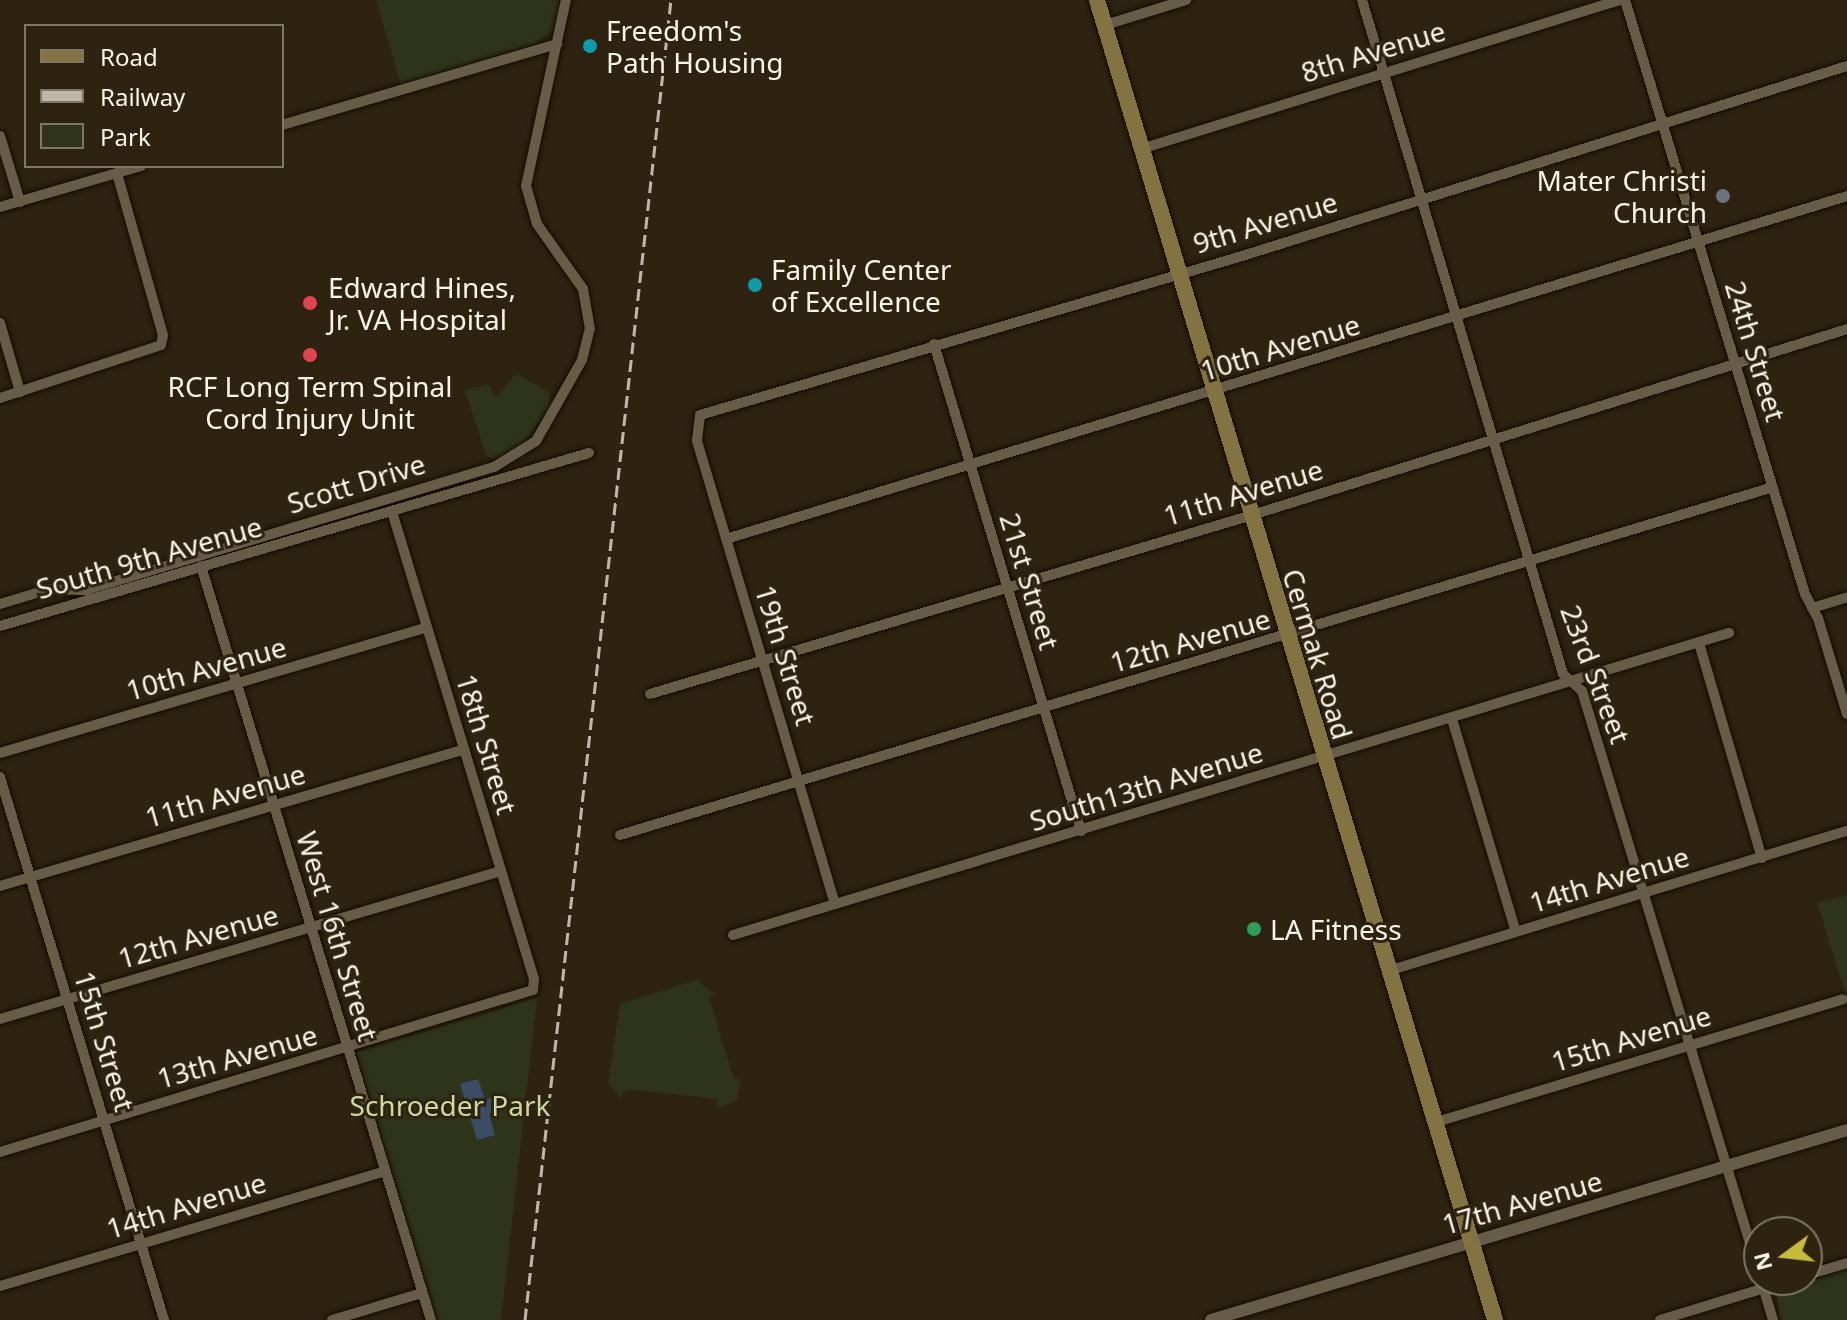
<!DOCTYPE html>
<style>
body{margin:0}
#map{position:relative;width:1847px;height:1320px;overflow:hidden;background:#2d2310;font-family:"Noto Sans",sans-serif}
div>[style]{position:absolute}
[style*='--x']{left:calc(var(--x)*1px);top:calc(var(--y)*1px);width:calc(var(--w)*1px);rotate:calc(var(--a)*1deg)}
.green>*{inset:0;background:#2e3419}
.water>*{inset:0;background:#3b4c65}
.roads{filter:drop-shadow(0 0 2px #150c00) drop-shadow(0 0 2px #150c00)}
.minor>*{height:10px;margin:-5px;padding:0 5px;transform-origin:5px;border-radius:5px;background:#675c48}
.tertiary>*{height:12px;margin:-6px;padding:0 6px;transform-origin:6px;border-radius:6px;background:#675c48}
.primary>*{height:16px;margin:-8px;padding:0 8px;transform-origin:8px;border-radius:8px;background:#837342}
.rail>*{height:3px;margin-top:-1.5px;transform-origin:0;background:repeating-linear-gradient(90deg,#bfb7a9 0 12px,transparent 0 18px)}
.dots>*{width:22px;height:22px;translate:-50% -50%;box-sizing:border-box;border:4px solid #2d2310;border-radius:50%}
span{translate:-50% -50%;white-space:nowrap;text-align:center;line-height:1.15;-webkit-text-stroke:6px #2d2310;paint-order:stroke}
.poi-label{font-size:28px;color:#fbf4e8}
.left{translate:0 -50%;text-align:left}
.right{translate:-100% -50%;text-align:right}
.street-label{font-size:28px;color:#fbf4e8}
.park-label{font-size:28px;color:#cbd89f}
.legend{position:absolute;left:24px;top:24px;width:260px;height:144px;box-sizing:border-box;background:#2d2310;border:2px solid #7f7766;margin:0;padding:10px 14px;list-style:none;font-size:24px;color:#fbf4e8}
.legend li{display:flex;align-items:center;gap:16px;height:40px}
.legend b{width:40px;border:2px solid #7f7766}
.north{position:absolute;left:1743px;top:1216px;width:80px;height:80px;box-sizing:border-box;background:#2d2310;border:2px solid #7f7766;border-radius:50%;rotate:255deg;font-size:22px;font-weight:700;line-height:32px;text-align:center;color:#fbf4e8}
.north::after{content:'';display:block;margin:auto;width:28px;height:36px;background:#c8bb3b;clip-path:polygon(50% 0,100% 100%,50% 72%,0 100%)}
</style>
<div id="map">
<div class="green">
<div style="clip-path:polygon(376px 0,563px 0,554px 29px,535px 44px,401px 85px)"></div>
<div style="clip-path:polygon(516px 374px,549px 392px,550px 406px,522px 444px,494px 459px,486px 455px,465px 390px,488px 384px,496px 397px)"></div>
<div style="clip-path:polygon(1847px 895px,1847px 999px,1817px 903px)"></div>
<div style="clip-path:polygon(697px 980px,716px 995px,709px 997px,734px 1080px,741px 1078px,737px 1100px,717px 1108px,718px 1099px,626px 1089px,620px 1098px,608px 1083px,620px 1004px)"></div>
<div style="clip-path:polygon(537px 998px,501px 1320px,435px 1320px,355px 1053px)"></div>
<div style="clip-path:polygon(1847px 1269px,1847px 1320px,1780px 1320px,1777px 1291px)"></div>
</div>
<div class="water">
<div style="clip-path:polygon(478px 1079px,485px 1099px,498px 1096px,502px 1110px,489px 1114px,495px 1135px,477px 1140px,460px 1084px)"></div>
</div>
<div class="roads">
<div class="minor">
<div style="--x:1362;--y:0;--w:703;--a:73.39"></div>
<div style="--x:1563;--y:674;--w:25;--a:42"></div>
<div style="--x:1582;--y:691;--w:608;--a:73.08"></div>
<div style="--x:1625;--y:0;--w:621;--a:73.14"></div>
<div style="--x:1805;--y:594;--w:27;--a:62"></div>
<div style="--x:1818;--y:618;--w:100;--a:73.2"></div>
<div style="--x:1105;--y:25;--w:85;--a:-17.2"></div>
<div style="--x:282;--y:125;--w:287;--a:-16.4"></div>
<div style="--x:0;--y:136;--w:69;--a:73.1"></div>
<div style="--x:1141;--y:149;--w:502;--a:-17.28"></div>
<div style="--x:0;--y:207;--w:147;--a:-16.2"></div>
<div style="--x:0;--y:323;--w:72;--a:73.8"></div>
<div style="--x:934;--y:344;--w:509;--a:73.2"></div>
<div style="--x:0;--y:398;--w:169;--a:-18.2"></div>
<div style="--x:161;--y:345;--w:10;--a:-79"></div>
<div style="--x:163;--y:335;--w:168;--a:-105.9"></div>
<div style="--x:726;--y:539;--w:1172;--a:-17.01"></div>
<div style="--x:201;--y:566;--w:788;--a:73.04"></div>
<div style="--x:0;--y:604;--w:52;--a:-16.7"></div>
<div style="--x:50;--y:589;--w:36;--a:2"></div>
<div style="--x:86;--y:590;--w:426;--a:-16.8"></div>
<div style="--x:494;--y:467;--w:49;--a:-31.8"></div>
<div style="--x:536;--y:441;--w:93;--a:-60.4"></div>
<div style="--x:582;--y:360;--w:32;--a:-76"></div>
<div style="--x:590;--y:329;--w:41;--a:-99.9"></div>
<div style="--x:583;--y:289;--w:80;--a:-125.3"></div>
<div style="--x:537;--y:224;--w:40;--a:-106"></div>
<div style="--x:526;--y:186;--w:190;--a:-77.9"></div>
<div style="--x:1812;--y:608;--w:37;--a:-17"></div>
<div style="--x:0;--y:626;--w:614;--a:-16.37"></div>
<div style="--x:1699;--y:643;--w:224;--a:73.7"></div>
<div style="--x:650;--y:694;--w:625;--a:-16.55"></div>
<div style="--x:1249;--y:516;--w:627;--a:-17.36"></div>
<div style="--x:1452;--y:719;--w:222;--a:73.3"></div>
<div style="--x:0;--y:753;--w:444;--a:-16.4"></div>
<div style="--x:0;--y:777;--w:567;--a:73.19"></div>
<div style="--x:620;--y:835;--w:1204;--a:-16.79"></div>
<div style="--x:0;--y:886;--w:484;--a:-16.4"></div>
<div style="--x:835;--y:904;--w:484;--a:-106.6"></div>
<div style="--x:697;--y:440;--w:25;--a:-83"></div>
<div style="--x:700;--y:415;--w:562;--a:-16.34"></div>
<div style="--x:1239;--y:257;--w:637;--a:-17.44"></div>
<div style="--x:733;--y:935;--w:1041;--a:-16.87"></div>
<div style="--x:1388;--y:971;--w:480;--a:-17"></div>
<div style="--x:0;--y:1019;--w:522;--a:-16.46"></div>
<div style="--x:1433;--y:1123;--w:428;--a:-16.8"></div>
<div style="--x:0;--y:1152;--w:557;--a:-16.91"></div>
<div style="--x:533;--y:990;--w:11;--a:-85"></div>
<div style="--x:534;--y:979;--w:489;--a:-106.9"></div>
<div style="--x:1807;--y:1275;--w:42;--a:-16.7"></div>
<div style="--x:1761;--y:1280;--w:42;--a:73.3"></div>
<div style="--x:0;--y:1286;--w:402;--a:-16.6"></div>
<div style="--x:332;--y:1320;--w:94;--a:-16.7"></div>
<div style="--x:1660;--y:1320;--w:137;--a:-17"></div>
</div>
<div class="tertiary">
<div style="--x:1211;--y:1320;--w:664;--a:-16.63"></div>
</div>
<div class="primary">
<div style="--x:1097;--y:0;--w:1379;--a:73.22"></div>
</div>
</div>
<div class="rail">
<div style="--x:525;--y:1320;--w:1328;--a:-83.69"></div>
</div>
<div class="dots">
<div style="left:590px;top:46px;background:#0f9aa8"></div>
<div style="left:1723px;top:196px;background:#6b7280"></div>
<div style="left:755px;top:285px;background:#0f9aa8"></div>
<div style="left:310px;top:303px;background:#e0444e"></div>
<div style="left:310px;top:355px;background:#e0444e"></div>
<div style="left:1254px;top:929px;background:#2e9e5b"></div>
</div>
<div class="poi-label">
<span class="left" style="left:606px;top:46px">Freedom's<br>Path Housing</span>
<span class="right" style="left:1707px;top:196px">Mater Christi<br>Church</span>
<span class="left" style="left:771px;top:285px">Family Center<br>of Excellence</span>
<span class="left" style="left:328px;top:303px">Edward Hines,<br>Jr. VA Hospital</span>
<span style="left:310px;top:402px">RCF Long Term Spinal<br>Cord Injury Unit</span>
<span class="left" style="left:1270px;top:929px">LA Fitness</span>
</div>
<div class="street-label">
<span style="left:1373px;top:51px;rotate:-17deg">8th Avenue</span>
<span style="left:1265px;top:222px;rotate:-17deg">9th Avenue</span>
<span style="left:1280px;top:347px;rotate:-17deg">10th Avenue</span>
<span style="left:1756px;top:351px;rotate:73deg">24th Street</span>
<span style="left:356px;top:483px;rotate:-17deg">Scott Drive</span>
<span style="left:1243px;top:492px;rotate:-17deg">11th Avenue</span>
<span style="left:149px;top:557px;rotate:-16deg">South 9th Avenue</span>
<span style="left:1030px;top:581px;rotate:73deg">21st Street</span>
<span style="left:1190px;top:640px;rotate:-16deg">12th Avenue</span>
<span style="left:1318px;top:654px;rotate:73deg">Cermak Road</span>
<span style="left:786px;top:655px;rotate:73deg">19th Street</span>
<span style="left:206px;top:668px;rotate:-16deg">10th Avenue</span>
<span style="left:1596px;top:674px;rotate:69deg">23rd Street</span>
<span style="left:487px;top:744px;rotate:73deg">18th Street</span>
<span style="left:1146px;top:786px;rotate:-17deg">South13th Avenue</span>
<span style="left:225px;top:795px;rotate:-16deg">11th Avenue</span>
<span style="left:1609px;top:879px;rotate:-17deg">14th Avenue</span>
<span style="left:198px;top:936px;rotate:-16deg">12th Avenue</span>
<span style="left:338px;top:936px;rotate:73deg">West 16th Street</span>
<span style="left:1631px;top:1038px;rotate:-17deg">15th Avenue</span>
<span style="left:105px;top:1041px;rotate:73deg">15th Street</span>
<span style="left:237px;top:1056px;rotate:-16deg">13th Avenue</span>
<span style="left:1522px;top:1202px;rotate:-16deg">17th Avenue</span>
<span style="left:186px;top:1205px;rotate:-17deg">14th Avenue</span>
</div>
<div class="park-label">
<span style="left:450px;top:1105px">Schroeder Park</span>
</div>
<ul class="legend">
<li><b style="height:10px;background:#837342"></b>Road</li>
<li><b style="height:10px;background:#bfb7a9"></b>Railway</li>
<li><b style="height:22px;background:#2e3419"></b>Park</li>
</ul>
<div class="north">N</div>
</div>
